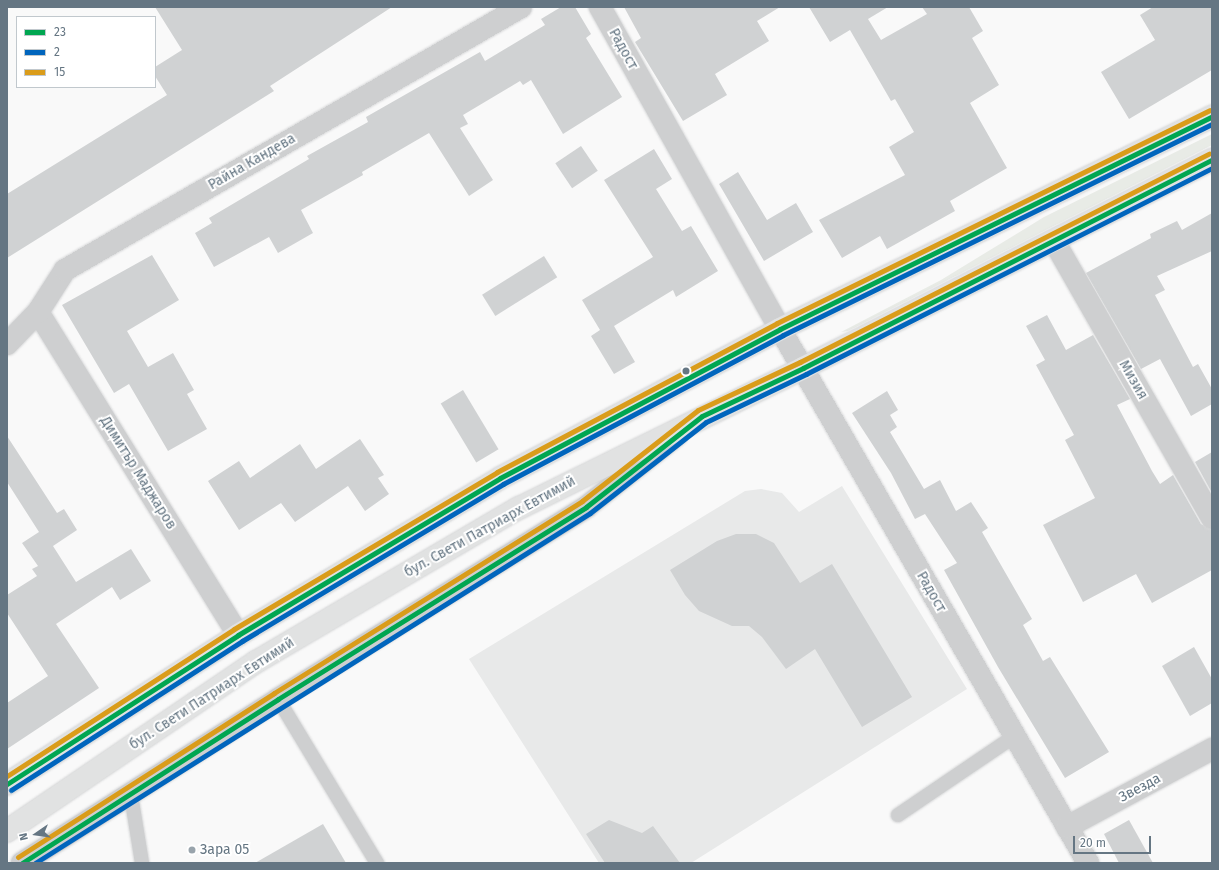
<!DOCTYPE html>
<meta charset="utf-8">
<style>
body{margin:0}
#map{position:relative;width:1219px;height:870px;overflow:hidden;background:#f9f9f9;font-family:"Fira Sans",sans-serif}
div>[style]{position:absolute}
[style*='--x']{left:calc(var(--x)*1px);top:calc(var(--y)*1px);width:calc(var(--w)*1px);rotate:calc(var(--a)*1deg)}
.built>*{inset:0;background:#e8e9e9}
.green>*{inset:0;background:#e8ebe6}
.building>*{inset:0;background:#d0d2d3;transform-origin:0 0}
.roads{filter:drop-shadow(0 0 1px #d5d6d7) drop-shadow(0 0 1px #d5d6d7)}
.service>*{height:14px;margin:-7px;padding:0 7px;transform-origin:7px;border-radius:7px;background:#cecfd0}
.minor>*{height:22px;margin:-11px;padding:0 11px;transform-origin:11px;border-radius:11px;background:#cecfd0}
.primary>*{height:22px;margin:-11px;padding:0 11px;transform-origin:11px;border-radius:11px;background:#e1e2e2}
.bus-1>*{height:5px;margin:-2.5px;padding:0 2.5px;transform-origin:2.5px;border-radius:2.5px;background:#00a651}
.bus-2>*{height:5px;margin:-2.5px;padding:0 2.5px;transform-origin:2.5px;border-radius:2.5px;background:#0065bd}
.bus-3>*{height:5px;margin:-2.5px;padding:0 2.5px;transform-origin:2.5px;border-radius:2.5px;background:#da9c1a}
.dots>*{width:11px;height:11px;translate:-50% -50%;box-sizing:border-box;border:2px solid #fff;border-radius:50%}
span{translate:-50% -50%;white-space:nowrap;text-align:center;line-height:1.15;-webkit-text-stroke:4px #fff;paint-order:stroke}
.street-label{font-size:14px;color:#657683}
.poi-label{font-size:14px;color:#657683}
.left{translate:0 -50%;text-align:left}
.frame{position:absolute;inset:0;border:8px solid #657683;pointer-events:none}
.legend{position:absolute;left:16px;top:16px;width:140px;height:72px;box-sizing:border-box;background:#fff;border:1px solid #c1c8cd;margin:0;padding:5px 7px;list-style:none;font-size:12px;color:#657683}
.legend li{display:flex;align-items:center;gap:8px;height:20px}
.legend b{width:20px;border:1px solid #c1c8cd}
.north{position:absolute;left:16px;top:814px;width:40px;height:40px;-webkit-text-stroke:3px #fff;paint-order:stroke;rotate:257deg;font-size:11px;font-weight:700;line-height:16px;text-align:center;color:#657683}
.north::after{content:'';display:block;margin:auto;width:14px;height:18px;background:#657683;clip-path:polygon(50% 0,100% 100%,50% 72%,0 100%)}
.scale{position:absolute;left:1073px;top:836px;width:78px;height:18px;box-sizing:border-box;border:2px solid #657683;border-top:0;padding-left:5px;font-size:12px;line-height:14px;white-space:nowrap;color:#657683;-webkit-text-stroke:3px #fff;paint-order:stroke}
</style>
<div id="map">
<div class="built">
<div style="clip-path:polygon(842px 486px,967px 689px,691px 863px,599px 863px,469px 659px,745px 491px,761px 489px,782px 493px,799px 512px)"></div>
</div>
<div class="green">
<div style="clip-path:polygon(1212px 134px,1212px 145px,848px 331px,841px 332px,941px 280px,1044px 217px)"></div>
</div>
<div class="building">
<div style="clip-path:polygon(155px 7px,392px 7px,270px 86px,274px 91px,7px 258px,7px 194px,167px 95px,155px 76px,155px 67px,182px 50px)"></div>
<div style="clip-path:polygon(561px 7px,575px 7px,591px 34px,586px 38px,622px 97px,563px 134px,531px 80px,523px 85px,520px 81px,463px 115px,468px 124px,460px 128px,493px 180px,469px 196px,429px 133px,362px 172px,363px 175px,301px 210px,313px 233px,278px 253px,269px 237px,214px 267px,195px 233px,212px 223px,209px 218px,309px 159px,307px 156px,368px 122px,366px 117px,480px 52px,485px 61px,545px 25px,541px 19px)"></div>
<div style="clip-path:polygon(624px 7px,780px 7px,757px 21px,769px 41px,715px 74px,727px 95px,683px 121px,635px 42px,641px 38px)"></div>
<div style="clip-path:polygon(809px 7px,888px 7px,868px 19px,881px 40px,927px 14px,922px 7px,969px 7px,983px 31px,972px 38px,999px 85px,970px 103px,1007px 168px,950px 201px,955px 211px,887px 249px,880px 236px,842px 258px,819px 220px,905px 175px,889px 147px,914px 132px,895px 99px,891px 101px,850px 30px,830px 42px)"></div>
<div style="clip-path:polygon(1153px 7px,1212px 7px,1212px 70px,1129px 119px,1101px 72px,1155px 40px,1140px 15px)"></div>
<div style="left:581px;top:146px;width:30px;height:31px;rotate:56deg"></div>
<div style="clip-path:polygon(654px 149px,672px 179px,656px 189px,682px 231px,691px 226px,718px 271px,676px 297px,673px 290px,614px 326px,635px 362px,614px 374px,591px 336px,600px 330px,582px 300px,653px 257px,604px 180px)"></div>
<div style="clip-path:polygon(738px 172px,767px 220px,796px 203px,813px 232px,764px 261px,719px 184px)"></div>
<div style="clip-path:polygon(1212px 213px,1212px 251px,1157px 276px,1165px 290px,1155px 295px,1193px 367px,1198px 364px,1212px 389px,1212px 404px,1191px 416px,1160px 359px,1141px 369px,1086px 273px,1151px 238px,1150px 234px,1177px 221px,1182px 230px)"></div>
<div style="clip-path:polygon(152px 255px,179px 300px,127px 331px,148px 367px,173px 353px,194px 390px,187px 394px,207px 429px,168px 451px,129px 384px,114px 393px,62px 305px)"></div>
<div style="left:544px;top:256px;width:25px;height:73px;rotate:58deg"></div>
<div style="clip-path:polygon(1047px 315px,1066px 350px,1093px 335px,1130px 399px,1117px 405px,1152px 471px,1160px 484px,1173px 475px,1201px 524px,1212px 530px,1212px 570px,1152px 603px,1136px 574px,1083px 602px,1043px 525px,1095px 498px,1065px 440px,1074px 435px,1036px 365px,1045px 360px,1026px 326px)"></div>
<div style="left:463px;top:390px;width:69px;height:26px;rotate:59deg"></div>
<div style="clip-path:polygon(887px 391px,898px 410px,890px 415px,897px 427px,890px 432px,924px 489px,940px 480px,956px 511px,971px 502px,988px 528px,982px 532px,1032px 619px,1023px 625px,1043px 661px,1050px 657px,1109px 752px,1065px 778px,998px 667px,944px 570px,957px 563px,925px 514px,915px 519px,891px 473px,852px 413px)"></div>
<div style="clip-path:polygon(7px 436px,57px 513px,64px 509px,77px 530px,53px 546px,76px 582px,131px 549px,151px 581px,120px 600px,112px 587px,56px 624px,99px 688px,7px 749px,7px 703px,48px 676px,7px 613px,7px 595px,37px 576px,32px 569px,38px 566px,22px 543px,39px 532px,7px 482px)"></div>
<div style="clip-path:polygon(360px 439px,384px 475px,378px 478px,389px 494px,365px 511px,348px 486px,295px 522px,281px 503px,239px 530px,208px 481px,239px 461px,250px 478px,300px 444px,316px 469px)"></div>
<div style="clip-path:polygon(1212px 452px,1212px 493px,1195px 462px)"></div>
<div style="clip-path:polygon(736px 534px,756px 534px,774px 543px,800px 583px,832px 564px,912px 697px,862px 727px,815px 649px,786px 669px,762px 637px,749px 626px,732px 626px,699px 611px,685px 595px,670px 570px,717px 541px)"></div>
<div style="clip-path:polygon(1194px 647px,1212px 679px,1212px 703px,1190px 716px,1162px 666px)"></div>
<div style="clip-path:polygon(609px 820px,642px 833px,653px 826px,680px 863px,605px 863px,586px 834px)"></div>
<div style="clip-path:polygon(1129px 820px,1153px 863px,1119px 863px,1104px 834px)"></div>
<div style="clip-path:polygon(323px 824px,346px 863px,255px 863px)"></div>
</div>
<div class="roads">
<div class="service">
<div style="--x:278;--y:699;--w:192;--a:58.9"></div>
<div style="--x:131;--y:795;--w:69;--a:80.8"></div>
<div style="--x:898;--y:815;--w:139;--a:-34.1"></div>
</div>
<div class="minor">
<div style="--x:600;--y:7;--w:369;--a:60.8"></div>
<div style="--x:780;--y:329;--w:616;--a:60.02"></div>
<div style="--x:1054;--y:241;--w:319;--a:60.3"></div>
<div style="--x:38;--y:312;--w:380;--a:58.2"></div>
<div style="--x:7;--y:344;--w:45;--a:-45.9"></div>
<div style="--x:38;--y:312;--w:50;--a:-57.3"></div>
<div style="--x:65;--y:270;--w:526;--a:-29.97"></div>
<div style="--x:1067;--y:827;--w:165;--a:-28.3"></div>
<div style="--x:22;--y:863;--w:304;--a:-32.6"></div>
<div style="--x:278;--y:699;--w:363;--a:-31.9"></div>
<div style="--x:586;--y:507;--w:116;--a:-38.4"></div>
</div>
<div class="primary">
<div style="--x:7;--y:784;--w:275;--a:-32.8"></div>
<div style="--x:238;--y:635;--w:305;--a:-30.9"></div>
<div style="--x:500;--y:478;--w:317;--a:-28"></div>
<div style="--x:780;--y:329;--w:482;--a:-26.2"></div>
<div style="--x:7;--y:831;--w:301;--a:-34.2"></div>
<div style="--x:256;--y:662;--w:305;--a:-30.4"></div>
<div style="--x:519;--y:508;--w:317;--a:-26.2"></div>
<div style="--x:803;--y:368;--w:459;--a:-27"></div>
</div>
</div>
<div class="bus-1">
<div style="--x:7;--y:784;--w:275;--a:-32.8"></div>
<div style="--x:238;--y:635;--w:305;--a:-30.9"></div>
<div style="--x:500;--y:478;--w:317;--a:-28"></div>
<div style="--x:780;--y:329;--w:482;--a:-26.2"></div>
<div style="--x:22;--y:863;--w:304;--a:-32.6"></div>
<div style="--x:278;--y:699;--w:363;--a:-31.9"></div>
<div style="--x:586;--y:507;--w:147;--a:-38.1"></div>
<div style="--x:702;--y:416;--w:112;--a:-25.4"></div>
<div style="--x:803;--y:368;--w:459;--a:-27"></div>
</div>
<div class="bus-2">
<div style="--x:11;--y:790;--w:275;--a:-32.8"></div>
<div style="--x:242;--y:641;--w:305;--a:-31"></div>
<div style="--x:503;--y:484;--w:317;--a:-28"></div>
<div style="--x:783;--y:335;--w:478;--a:-26.2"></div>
<div style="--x:35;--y:863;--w:656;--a:-32.24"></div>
<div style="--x:590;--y:513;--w:147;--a:-38.1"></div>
<div style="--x:706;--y:422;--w:111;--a:-25.6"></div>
<div style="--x:806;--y:374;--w:455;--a:-26.9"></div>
</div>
<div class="bus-3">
<div style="--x:7;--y:776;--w:270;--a:-32.9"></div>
<div style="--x:234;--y:629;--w:306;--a:-30.8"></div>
<div style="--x:497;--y:472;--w:317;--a:-28"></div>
<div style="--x:777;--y:323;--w:482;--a:-26.2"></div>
<div style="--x:18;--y:857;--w:304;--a:-32.6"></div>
<div style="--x:274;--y:693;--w:363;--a:-31.9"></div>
<div style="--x:582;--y:501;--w:147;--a:-38.1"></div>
<div style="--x:698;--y:410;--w:113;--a:-25.2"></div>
<div style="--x:800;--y:362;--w:459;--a:-27"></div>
</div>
<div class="dots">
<div style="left:686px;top:371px;background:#657683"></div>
<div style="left:192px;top:850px;background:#99a4ac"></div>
</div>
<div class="street-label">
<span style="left:623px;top:49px;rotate:61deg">Радост</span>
<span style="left:252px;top:162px;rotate:-30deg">Райна Кандева</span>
<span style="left:1133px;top:380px;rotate:60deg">Мизия</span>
<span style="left:138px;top:473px;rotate:58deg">Димитър Маджаров</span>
<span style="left:490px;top:527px;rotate:-29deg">бул. Свети Патриарх Евтимий</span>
<span style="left:931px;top:592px;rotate:60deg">Радост</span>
<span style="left:212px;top:694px;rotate:-33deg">бул. Свети Патриарх Евтимий</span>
<span style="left:1140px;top:788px;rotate:-28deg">Звезда</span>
</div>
<div class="poi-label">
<span class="left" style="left:200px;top:850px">Зара 05</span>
</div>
<div class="frame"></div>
<ul class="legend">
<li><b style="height:5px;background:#00a651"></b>23</li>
<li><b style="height:5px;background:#0065bd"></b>2</li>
<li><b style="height:5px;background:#da9c1a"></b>15</li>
</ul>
<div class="north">N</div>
<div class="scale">20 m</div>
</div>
